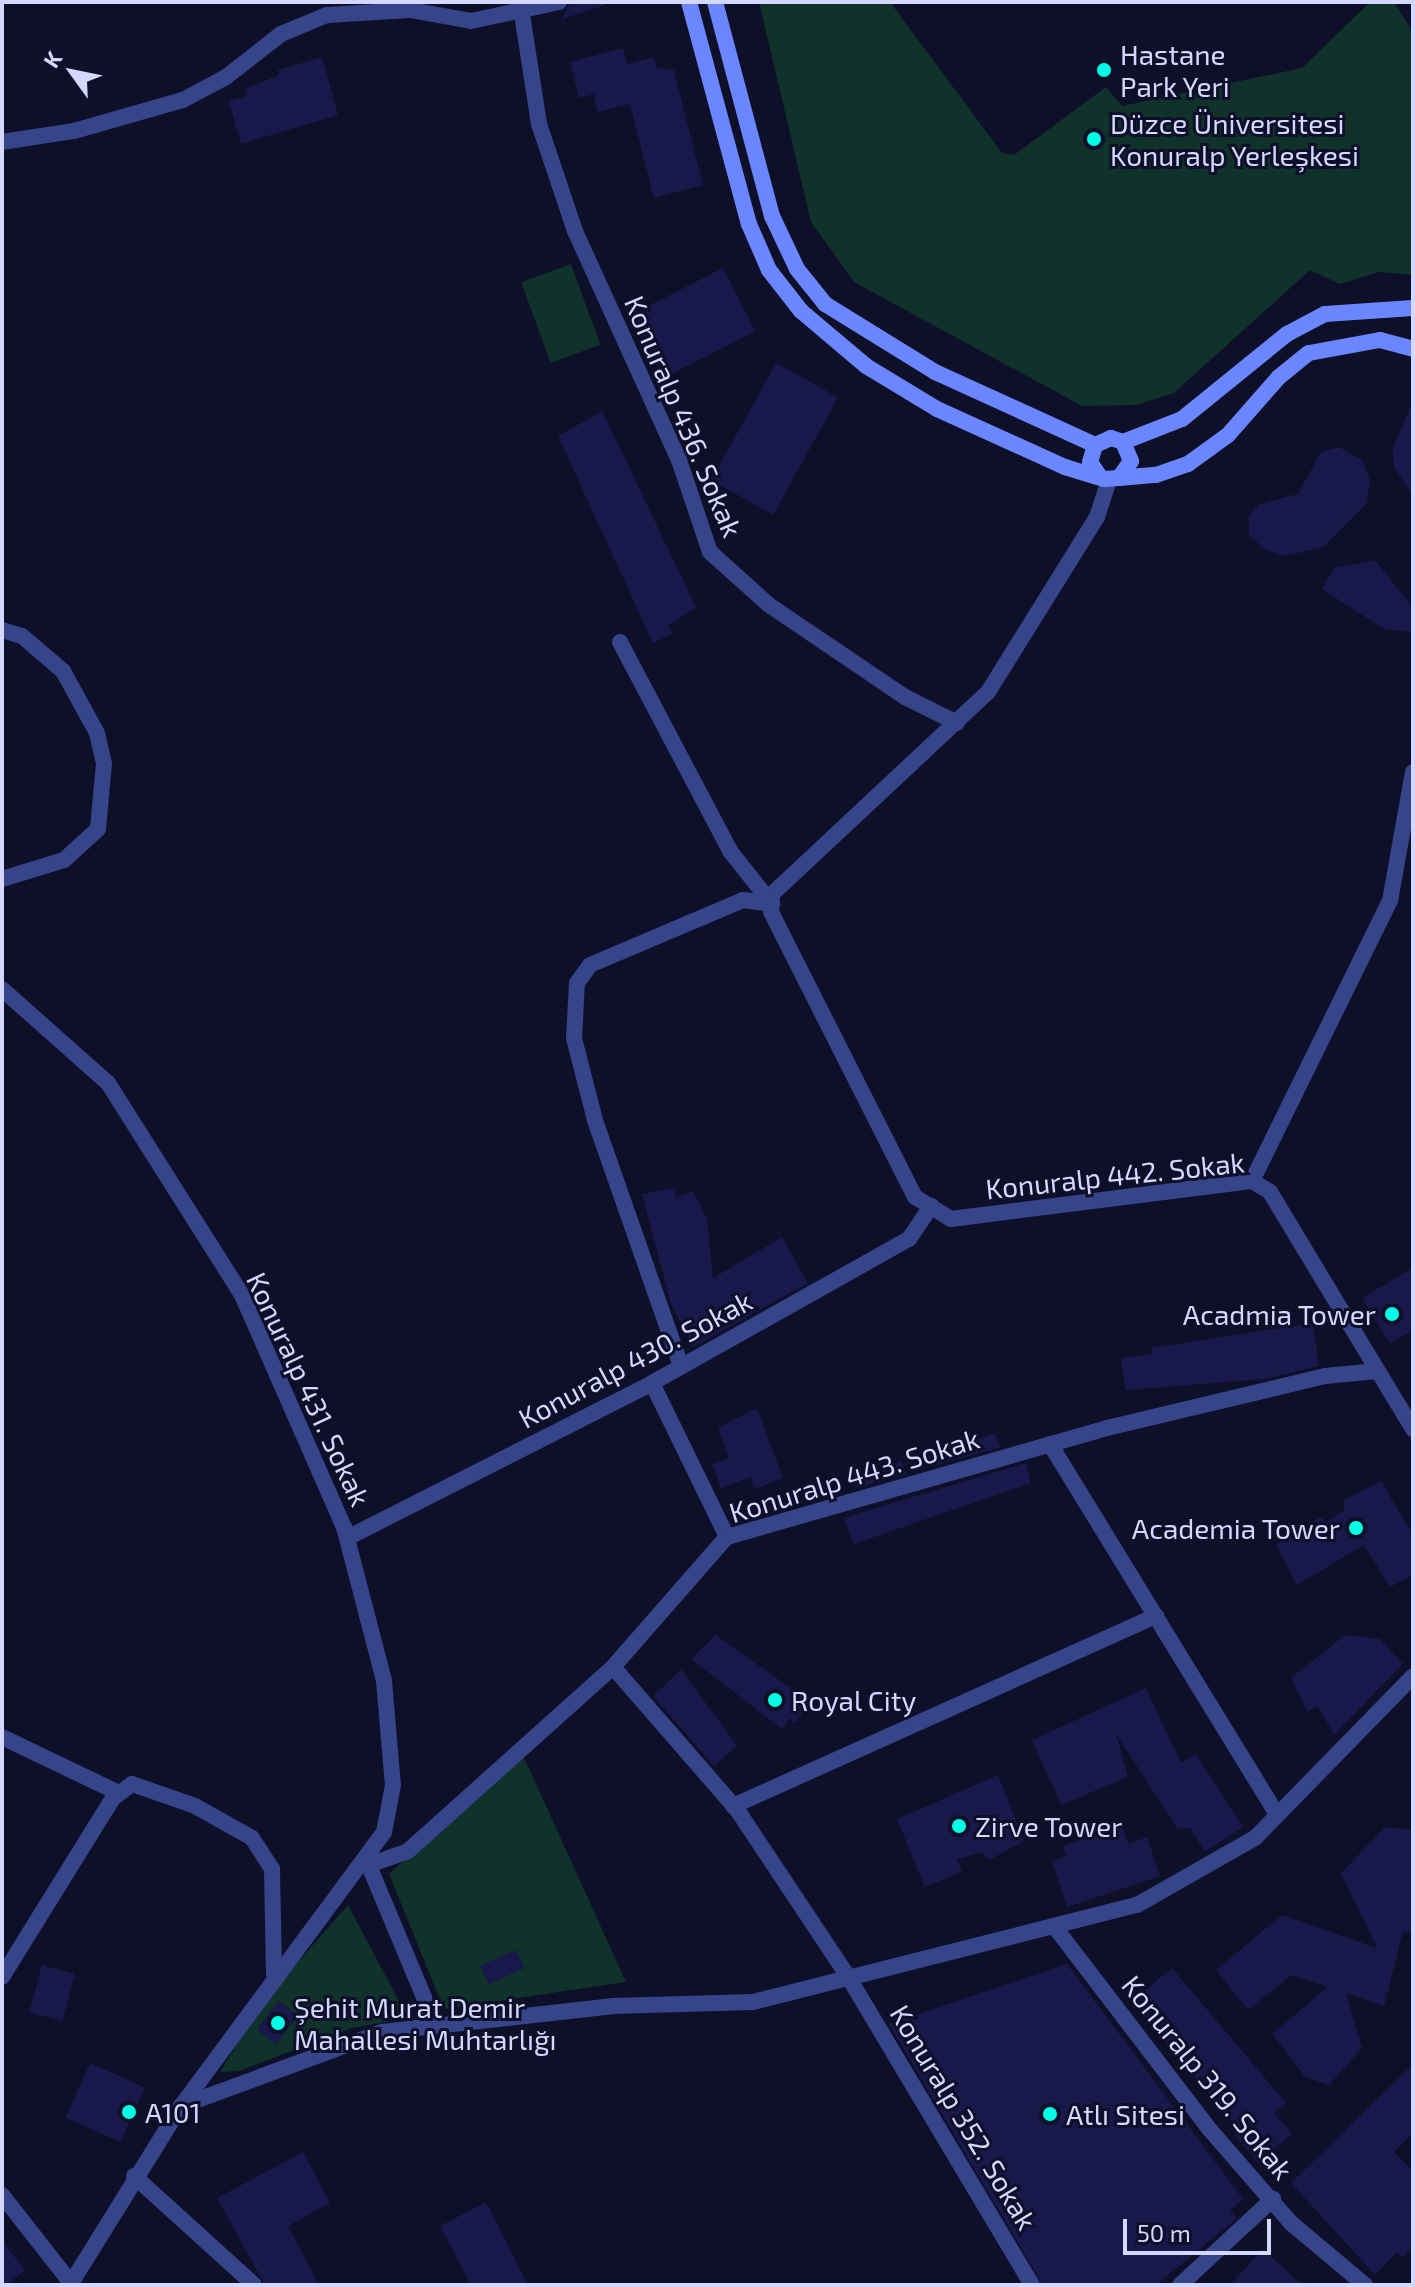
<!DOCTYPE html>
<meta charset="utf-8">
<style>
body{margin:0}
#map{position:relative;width:1415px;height:2287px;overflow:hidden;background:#0e0f28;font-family:"Exo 2",sans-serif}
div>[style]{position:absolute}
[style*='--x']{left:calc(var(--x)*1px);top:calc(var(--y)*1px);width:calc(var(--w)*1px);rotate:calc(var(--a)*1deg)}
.green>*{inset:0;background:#10322a;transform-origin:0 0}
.building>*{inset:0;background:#18194a;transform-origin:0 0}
.minor>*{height:16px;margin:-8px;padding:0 8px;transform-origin:8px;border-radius:8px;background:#36448a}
.tertiary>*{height:16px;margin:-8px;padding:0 8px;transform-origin:8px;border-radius:8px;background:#36448a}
.secondary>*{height:16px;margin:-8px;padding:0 8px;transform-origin:8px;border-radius:8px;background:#6b86ff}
.dots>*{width:22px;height:22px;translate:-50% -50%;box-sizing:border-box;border:4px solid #0e0f28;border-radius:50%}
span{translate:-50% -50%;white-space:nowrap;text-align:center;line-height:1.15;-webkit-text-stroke:6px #0e0f28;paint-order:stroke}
.poi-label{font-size:28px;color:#d4d8ff}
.left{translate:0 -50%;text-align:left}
.right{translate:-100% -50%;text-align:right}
.street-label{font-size:28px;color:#d4d8ff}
.frame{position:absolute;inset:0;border:4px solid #d4d8ff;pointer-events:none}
.north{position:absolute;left:32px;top:32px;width:80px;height:80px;-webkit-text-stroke:6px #0e0f28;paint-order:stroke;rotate:303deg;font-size:22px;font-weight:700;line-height:32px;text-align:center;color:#d4d8ff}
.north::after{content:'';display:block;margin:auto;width:28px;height:36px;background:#d4d8ff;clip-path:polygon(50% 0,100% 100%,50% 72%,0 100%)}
.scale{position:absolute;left:1123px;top:2219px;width:148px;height:36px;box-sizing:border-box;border:4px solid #d4d8ff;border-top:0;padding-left:10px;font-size:24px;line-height:28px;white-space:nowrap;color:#d4d8ff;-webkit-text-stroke:6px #0e0f28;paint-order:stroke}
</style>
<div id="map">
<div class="green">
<div style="clip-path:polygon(759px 2px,890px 2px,1002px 153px,1014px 155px,1106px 87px,1122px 106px,1302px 68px,1370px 2px,1394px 2px,1413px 32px,1413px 275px,1379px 272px,1340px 284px,1310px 270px,1174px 393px,1136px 405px,1082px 406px,854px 282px,811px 222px)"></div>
<div style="left:571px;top:264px;width:86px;height:53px;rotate:70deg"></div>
<div style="clip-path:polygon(522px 1753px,626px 1982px,444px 2009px,389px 1874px)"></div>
<div style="clip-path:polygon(348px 1905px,408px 2018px,352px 2028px,239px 2071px,220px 2072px,263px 2002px)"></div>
</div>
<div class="building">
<div style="clip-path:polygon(570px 2px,605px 2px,605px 5px,562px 19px)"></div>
<div style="clip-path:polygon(623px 48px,627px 64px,654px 57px,657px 68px,674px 70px,703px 185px,654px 198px,630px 104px,598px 112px,594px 94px,579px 98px,570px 62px)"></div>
<div style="clip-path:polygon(322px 57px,338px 115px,241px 144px,229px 101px,247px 96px,245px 89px,279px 75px,278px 70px)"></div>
<div style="left:723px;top:268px;width:71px;height:101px;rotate:63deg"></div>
<div style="left:776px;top:363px;width:71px;height:134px;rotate:29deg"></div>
<div style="clip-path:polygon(1413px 400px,1413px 495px,1394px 468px,1393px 448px)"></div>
<div style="clip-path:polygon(602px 411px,696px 607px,668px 626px,673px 634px,653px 643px,558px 436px)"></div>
<div style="clip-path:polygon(1339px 447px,1362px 460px,1370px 480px,1367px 503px,1323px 547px,1285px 556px,1264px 549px,1249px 535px,1249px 515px,1260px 504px,1298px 494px,1321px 452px)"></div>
<div style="clip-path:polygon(1375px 560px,1413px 608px,1413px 632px,1384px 629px,1322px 589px,1334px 568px)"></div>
<div style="clip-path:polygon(675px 1188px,676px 1198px,693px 1191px,707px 1219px,713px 1278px,782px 1237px,808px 1283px,693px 1347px,671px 1304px,642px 1194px)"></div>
<div style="clip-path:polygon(1413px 1268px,1413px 1330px,1390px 1344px,1362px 1298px)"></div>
<div style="clip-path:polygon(1313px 1323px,1319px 1366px,1265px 1379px,1125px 1390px,1121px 1358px,1152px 1354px,1151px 1348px)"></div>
<div style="clip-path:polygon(757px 1408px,783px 1478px,755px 1489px,751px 1477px,721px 1488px,712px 1464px,729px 1458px,718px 1428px)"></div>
<div style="clip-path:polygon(994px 1433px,1001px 1447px,937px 1465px,934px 1455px)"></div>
<div style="clip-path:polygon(901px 1461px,906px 1474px,857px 1488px,853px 1478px)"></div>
<div style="clip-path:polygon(1026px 1463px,1031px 1483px,854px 1544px,843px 1518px)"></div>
<div style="clip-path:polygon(1381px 1481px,1413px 1535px,1413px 1575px,1390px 1587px,1364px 1545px,1297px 1585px,1276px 1545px,1320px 1517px,1327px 1522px,1344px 1510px,1344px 1500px)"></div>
<div style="clip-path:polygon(716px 1635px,810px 1702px,795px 1723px,790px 1719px,782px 1729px,691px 1659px)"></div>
<div style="clip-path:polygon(1345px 1635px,1380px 1639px,1403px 1664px,1334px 1735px,1318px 1706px,1307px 1712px,1291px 1678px)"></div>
<div style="clip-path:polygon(681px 1669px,737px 1746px,714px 1766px,653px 1696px)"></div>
<div style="clip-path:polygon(1146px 1688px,1181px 1763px,1196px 1754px,1243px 1827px,1205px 1852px,1190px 1828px,1178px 1829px,1116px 1734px,1128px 1777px,1061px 1805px,1032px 1740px)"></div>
<div style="clip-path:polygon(998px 1775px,1024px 1841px,989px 1860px,983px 1852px,957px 1859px,962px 1872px,925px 1887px,897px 1819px)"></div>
<div style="clip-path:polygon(1122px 1826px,1128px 1844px,1147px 1837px,1160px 1876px,1067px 1907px,1052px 1861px,1066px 1856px,1063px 1846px)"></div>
<div style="clip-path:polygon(1385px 1827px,1413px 1830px,1413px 1933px,1403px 1931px,1384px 2006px,1346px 1993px,1362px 2048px,1329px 2085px,1305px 2077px,1272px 2034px,1328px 1987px,1292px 1975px,1248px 2010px,1216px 1970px,1282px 1915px,1377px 1948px,1341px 1873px)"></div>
<div style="left:516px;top:1950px;width:20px;height:39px;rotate:66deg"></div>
<div style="clip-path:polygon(1067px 1964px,1243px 2199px,1230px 2210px,1237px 2218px,1156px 2285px,1043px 2285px,889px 2024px)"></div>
<div style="left:42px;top:1965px;width:34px;height:49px;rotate:15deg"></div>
<div style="clip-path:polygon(1172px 1968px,1286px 2103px,1274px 2113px,1292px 2134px,1258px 2163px,1234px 2134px,1237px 2127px,1132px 2001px)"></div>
<div style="left:279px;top:2001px;width:24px;height:36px;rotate:38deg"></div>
<div style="left:90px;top:2063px;width:60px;height:60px;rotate:24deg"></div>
<div style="clip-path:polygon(1413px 2064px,1413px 2133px,1394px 2152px,1413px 2171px,1413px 2247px,1402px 2258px,1397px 2252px,1375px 2275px,1291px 2183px)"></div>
<div style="clip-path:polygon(303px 2152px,330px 2203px,288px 2226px,319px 2285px,265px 2285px,217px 2198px)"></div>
<div style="clip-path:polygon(486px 2202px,528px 2285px,471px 2285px,440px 2226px)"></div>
<div style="clip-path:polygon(2px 2241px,25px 2270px,7px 2285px,2px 2285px)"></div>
<div style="clip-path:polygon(1263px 2249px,1302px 2285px,1230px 2285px)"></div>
</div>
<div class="minor">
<div style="--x:522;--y:14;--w:111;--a:81.2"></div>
<div style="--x:539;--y:124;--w:113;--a:71.4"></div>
<div style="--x:575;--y:231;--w:252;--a:65.6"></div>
<div style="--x:679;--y:460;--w:97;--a:71.4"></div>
<div style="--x:710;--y:552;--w:79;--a:41.9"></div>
<div style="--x:769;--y:605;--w:164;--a:34.1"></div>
<div style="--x:905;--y:697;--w:58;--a:26.6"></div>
<div style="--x:2;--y:142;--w:73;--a:-8.7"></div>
<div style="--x:74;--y:131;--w:113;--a:-15.9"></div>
<div style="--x:183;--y:100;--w:49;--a:-28.1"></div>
<div style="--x:226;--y:77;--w:70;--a:-38"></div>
<div style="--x:281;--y:34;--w:50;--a:-22.4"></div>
<div style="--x:327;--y:15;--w:83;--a:-3.4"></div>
<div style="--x:410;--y:10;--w:62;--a:10.2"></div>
<div style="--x:471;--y:21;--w:90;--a:-12.2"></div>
<div style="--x:1109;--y:480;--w:39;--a:108"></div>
<div style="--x:1097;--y:517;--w:206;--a:121.9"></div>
<div style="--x:988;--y:692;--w:296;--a:136.9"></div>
<div style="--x:772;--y:894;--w:18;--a:93"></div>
<div style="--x:771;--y:912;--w:319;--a:63.2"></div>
<div style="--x:915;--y:1197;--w:42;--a:31.4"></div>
<div style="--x:951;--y:1219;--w:303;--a:-7.2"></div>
<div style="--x:1252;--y:1181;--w:21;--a:31"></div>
<div style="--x:1270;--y:1192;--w:277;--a:58.9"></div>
<div style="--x:2;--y:630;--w:21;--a:17"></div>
<div style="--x:22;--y:636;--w:54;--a:40.5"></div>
<div style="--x:63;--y:671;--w:71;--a:61.3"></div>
<div style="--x:97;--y:733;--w:31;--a:77"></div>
<div style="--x:104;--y:763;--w:66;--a:95.2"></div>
<div style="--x:98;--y:829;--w:46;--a:137.6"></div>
<div style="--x:64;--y:860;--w:65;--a:163"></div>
<div style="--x:620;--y:642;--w:236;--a:62.2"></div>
<div style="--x:730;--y:851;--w:68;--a:51.6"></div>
<div style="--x:2;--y:989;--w:142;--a:41.6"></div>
<div style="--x:108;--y:1083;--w:251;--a:57.7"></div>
<div style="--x:242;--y:1295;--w:253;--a:66.3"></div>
<div style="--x:344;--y:1527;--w:159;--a:75.4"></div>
<div style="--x:384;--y:1681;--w:104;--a:85.1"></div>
<div style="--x:393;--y:1785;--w:48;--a:100.8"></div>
<div style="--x:384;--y:1832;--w:341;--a:126.5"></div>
<div style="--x:1252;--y:1181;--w:312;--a:-63.8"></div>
<div style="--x:1390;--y:901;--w:131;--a:-79.9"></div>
<div style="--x:681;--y:1366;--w:261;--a:-109.3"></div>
<div style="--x:595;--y:1120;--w:85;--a:-104.4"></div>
<div style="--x:574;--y:1038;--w:55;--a:-86.9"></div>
<div style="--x:577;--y:983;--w:22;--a:-54"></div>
<div style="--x:590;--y:965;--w:166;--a:-23"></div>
<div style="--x:743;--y:900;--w:29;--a:8"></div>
<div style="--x:652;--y:1383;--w:171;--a:64"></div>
<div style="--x:1050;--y:1444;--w:435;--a:58.5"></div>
<div style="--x:347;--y:1538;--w:342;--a:-26.9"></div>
<div style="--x:652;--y:1383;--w:295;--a:-29.3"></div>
<div style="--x:909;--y:1239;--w:40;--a:-56"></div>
<div style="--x:613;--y:1667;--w:191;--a:49"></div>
<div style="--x:738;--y:1811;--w:201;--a:56.4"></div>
<div style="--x:849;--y:1978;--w:357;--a:59.2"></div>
<div style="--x:2;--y:1737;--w:130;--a:25.6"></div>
<div style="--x:733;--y:1806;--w:464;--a:-24.2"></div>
<div style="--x:369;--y:1865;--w:41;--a:-19.7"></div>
<div style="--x:408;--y:1851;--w:275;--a:-41.9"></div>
<div style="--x:613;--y:1667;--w:173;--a:-48.8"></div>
<div style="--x:727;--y:1537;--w:395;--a:-16"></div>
<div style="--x:1107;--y:1428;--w:224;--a:-13.4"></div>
<div style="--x:1325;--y:1376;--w:52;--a:-5.5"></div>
<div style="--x:1054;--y:1926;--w:258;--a:52.6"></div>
<div style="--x:1211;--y:2131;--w:122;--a:49"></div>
<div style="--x:1291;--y:2223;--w:97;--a:40"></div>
<div style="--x:2;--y:1977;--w:211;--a:-58.2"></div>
<div style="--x:113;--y:1798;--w:24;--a:-36"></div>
<div style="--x:132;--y:1784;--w:67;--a:19.2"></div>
<div style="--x:195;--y:1806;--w:65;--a:29.3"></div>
<div style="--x:252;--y:1838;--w:37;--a:57"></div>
<div style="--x:272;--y:1869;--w:105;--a:88.9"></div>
<div style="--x:134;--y:2176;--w:162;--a:42.2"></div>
<div style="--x:2;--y:2195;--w:112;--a:51.9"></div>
<div style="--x:1180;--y:2285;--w:127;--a:-42.8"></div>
</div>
<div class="tertiary">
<div style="--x:367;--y:1861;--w:179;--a:67.3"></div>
<div style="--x:70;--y:2285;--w:211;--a:-58.2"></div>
<div style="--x:181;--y:2106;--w:214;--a:-20.2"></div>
<div style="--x:382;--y:2032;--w:231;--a:-6.4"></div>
<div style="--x:612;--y:2006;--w:141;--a:-1.6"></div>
<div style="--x:753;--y:2002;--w:396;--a:-14.2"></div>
<div style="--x:1137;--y:1905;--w:136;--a:-29.6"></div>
<div style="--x:1255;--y:1838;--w:226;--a:-45.7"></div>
</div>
<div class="secondary">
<div style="--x:689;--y:2;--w:230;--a:74.9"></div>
<div style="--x:749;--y:224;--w:50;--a:66.5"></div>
<div style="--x:769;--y:270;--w:52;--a:52"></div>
<div style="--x:801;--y:311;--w:85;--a:40.2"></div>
<div style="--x:866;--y:366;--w:83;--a:31.2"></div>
<div style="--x:937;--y:409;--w:141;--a:24.4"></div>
<div style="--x:1065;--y:467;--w:41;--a:17.1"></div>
<div style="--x:1104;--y:479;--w:15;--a:-4"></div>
<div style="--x:1119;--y:478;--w:21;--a:-55"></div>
<div style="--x:1131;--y:461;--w:21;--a:-113"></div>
<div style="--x:1123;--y:442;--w:13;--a:-162"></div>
<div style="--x:1111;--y:438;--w:17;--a:156"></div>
<div style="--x:1095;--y:445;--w:18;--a:106"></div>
<div style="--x:1090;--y:462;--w:18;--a:56"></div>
<div style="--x:715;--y:2;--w:221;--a:75.1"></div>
<div style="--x:772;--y:216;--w:59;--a:64.7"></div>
<div style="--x:797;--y:269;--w:45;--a:51.3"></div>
<div style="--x:825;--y:304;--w:129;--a:31.7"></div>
<div style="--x:935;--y:372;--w:176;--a:24.5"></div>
<div style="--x:1123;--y:442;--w:63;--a:-21.3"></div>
<div style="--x:1182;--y:419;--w:135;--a:-39"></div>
<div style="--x:1287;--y:334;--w:43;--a:-27.8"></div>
<div style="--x:1325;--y:314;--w:88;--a:-3.9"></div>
<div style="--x:1119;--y:478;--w:37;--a:-5"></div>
<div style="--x:1156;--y:475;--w:34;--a:-19"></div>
<div style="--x:1188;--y:464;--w:49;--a:-35.9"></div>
<div style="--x:1228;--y:435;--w:77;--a:-48.7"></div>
<div style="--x:1279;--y:377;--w:38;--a:-39"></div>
<div style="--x:1309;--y:353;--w:72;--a:-10.4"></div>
<div style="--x:1380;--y:340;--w:34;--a:15"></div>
</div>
<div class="dots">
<div style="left:1104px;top:70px;background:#00ffe4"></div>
<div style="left:1094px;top:139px;background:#00ffe4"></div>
<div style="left:1392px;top:1314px;background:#00ffe4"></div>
<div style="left:1356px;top:1528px;background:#00ffe4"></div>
<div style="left:775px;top:1700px;background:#00ffe4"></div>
<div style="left:959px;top:1826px;background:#00ffe4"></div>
<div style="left:278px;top:2023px;background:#00ffe4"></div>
<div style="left:129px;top:2112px;background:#00ffe4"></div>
<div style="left:1050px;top:2114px;background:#00ffe4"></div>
</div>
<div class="poi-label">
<span class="left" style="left:1120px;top:70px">Hastane<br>Park Yeri</span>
<span class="left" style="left:1110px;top:139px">Düzce Üniversitesi<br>Konuralp Yerleşkesi</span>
<span class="right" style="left:1376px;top:1314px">Acadmia Tower</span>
<span class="right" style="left:1340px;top:1528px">Academia Tower</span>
<span class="left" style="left:791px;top:1700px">Royal City</span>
<span class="left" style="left:975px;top:1826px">Zirve Tower</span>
<span class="left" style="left:294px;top:2023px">Şehit Murat Demir<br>Mahallesi Muhtarlığı</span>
<span class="left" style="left:145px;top:2112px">A101</span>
<span class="left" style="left:1066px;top:2114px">Atlı Sitesi</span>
</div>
<div class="street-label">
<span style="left:684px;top:416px;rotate:67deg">Konuralp 436. Sokak</span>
<span style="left:1115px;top:1175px;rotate:-6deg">Konuralp 442. Sokak</span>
<span style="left:635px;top:1359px;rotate:-28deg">Konuralp 430. Sokak</span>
<span style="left:309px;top:1389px;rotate:65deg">Konuralp 431. Sokak</span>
<span style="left:854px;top:1475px;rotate:-17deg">Konuralp 443. Sokak</span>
<span style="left:1208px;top:2077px;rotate:51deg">Konuralp 319. Sokak</span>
<span style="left:964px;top:2117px;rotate:59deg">Konuralp 352. Sokak</span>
</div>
<div class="frame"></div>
<div class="north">K</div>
<div class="scale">50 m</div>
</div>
